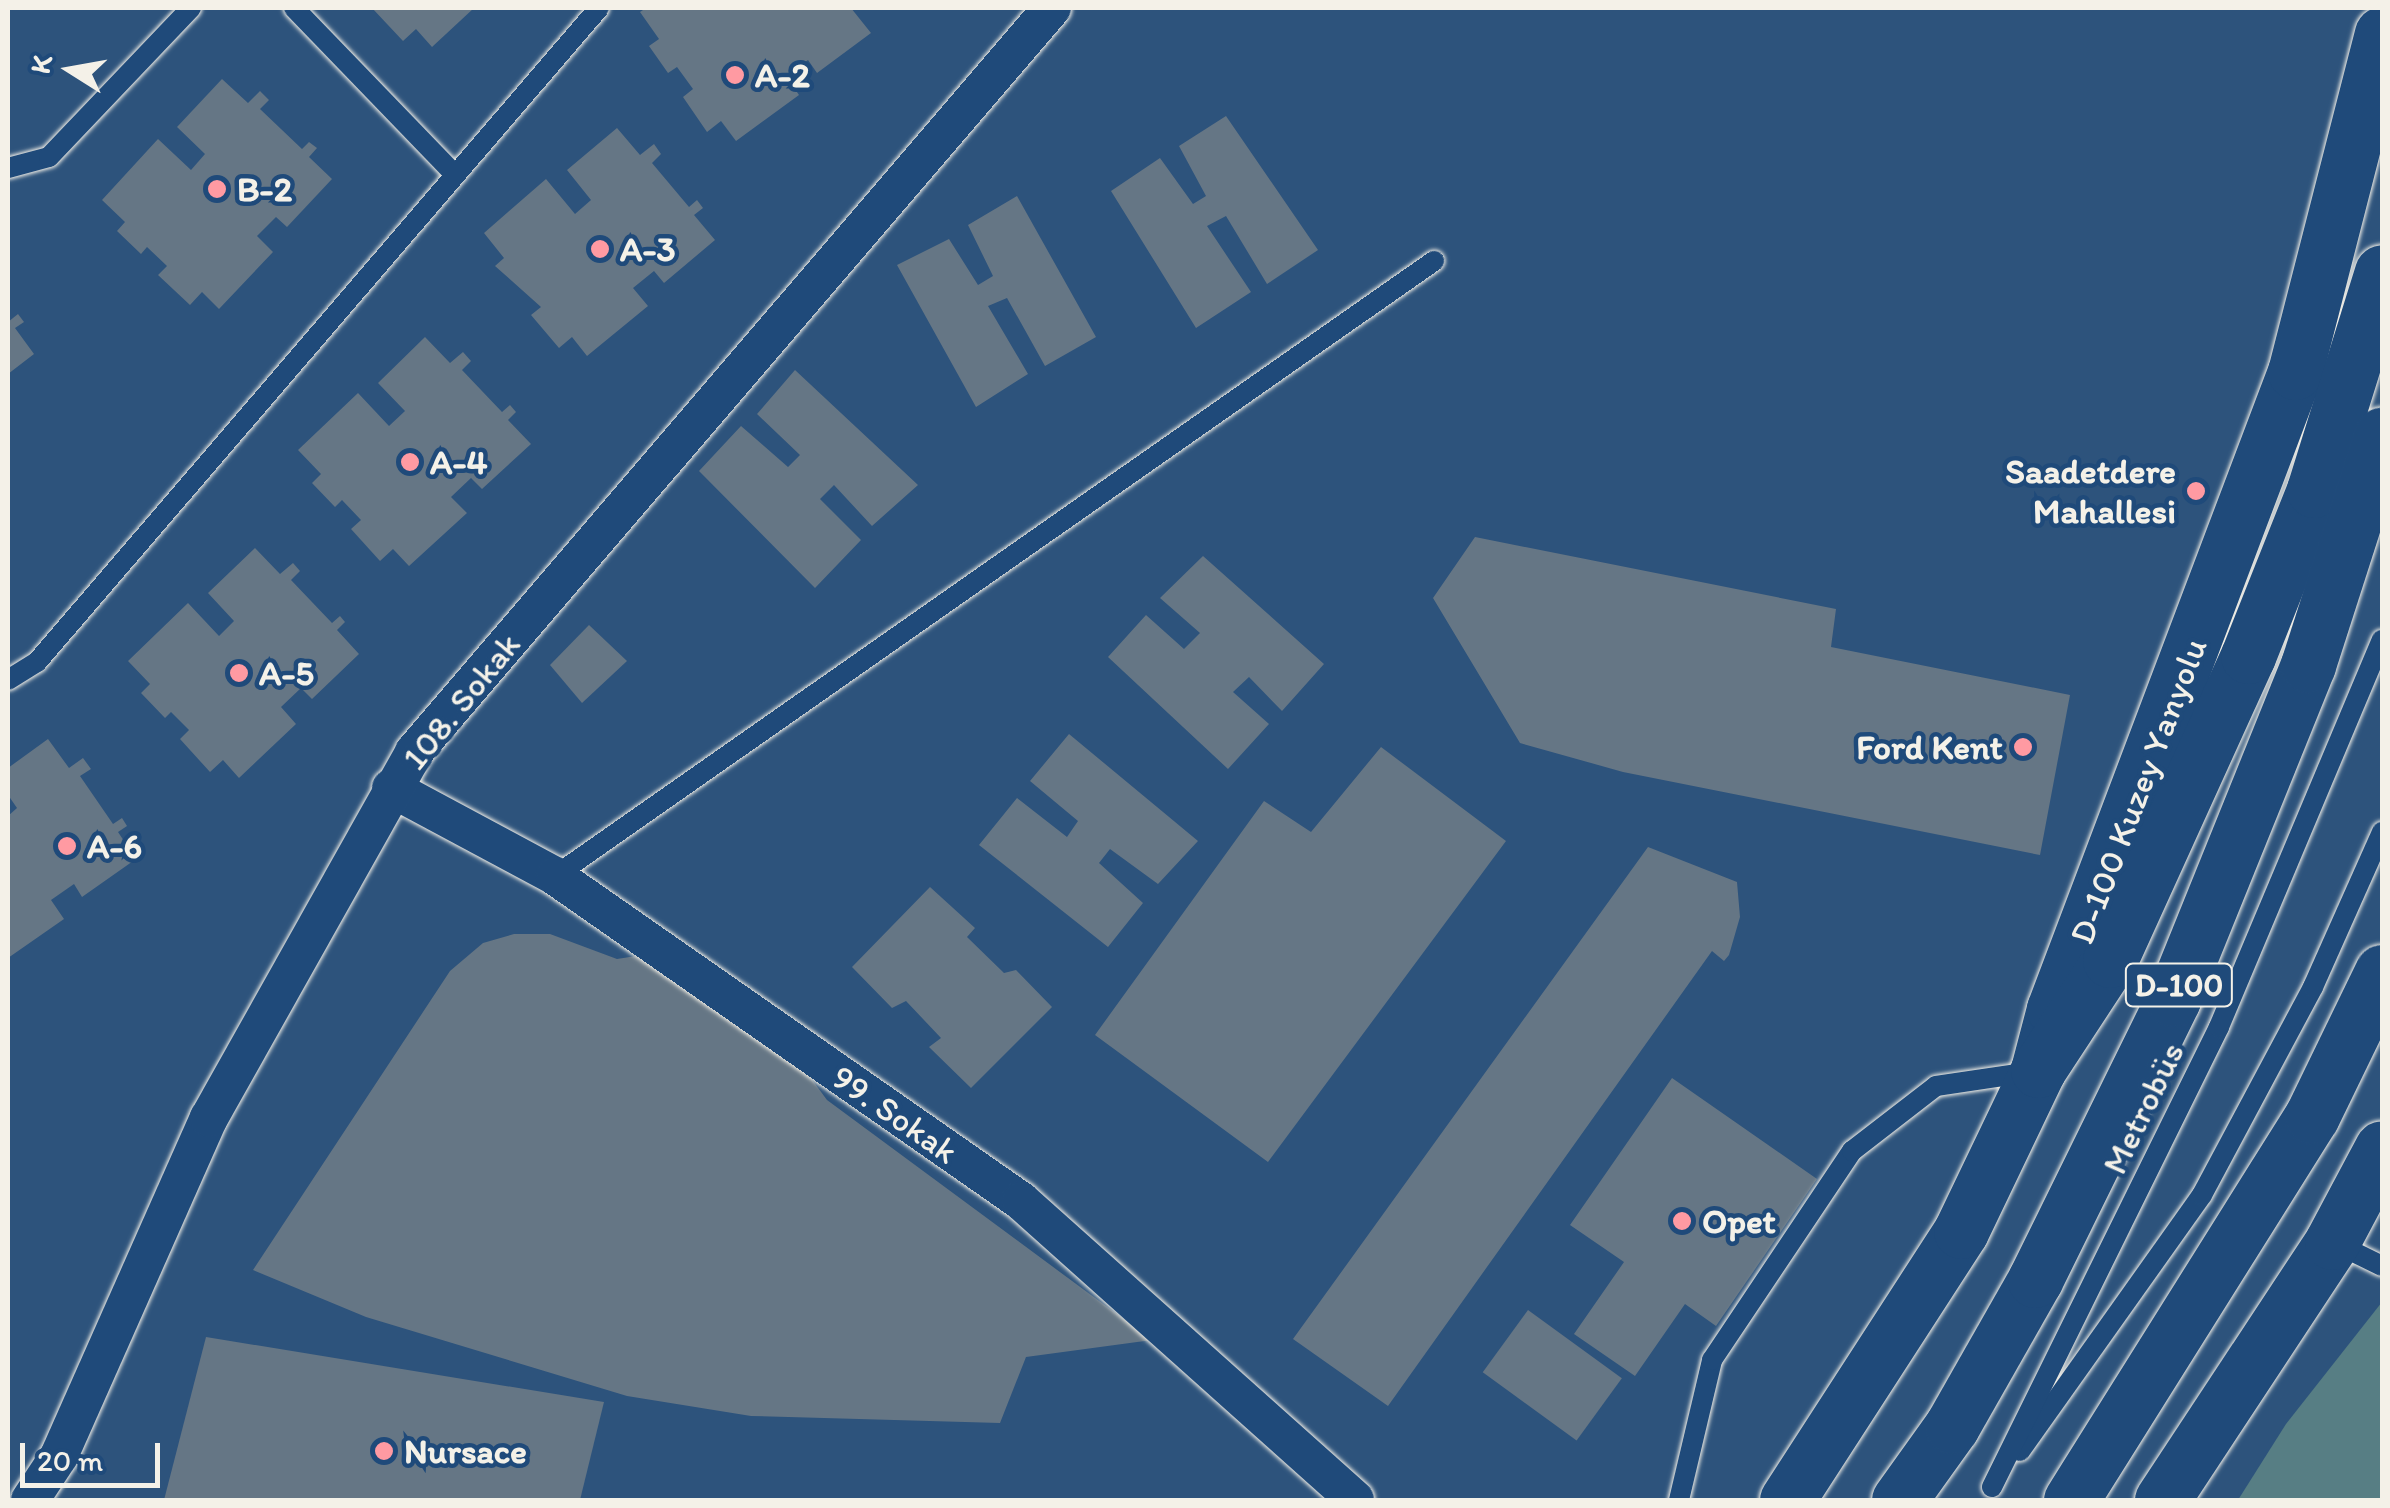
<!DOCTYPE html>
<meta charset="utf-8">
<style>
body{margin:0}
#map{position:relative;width:2390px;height:1508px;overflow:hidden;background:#2d537c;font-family:Itim,sans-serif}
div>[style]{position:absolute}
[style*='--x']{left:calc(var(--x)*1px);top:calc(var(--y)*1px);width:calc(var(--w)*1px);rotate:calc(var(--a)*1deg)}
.green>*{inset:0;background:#577e84}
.building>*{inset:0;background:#657685;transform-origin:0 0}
.roads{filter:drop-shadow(0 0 2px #f4f1e8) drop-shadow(0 0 2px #f4f1e8)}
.service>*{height:20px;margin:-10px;padding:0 10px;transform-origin:10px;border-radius:10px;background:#1f4a7a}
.minor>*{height:38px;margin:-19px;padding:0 19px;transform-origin:19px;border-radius:19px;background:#1f4a7a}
.primary>*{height:55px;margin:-27.5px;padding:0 27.5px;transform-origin:27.5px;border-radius:27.5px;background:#1f4a7a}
.trunk>*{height:55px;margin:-27.5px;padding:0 27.5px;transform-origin:27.5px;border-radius:27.5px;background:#1f4a7a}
.dots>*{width:28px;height:28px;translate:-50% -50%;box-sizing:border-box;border:5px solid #1f4a7a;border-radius:50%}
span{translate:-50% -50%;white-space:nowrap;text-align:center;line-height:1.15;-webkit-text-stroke:9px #1f4a7a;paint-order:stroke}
.shield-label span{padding:2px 8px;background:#1f4a7a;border:2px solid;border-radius:8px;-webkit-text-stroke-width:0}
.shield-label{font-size:32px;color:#f4f1e8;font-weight:700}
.poi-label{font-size:35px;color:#f4f1e8;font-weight:700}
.left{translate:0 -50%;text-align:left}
.right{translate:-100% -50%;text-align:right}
.street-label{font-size:35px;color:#f4f1e8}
.frame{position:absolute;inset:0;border:10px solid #f4f1e8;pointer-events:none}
.north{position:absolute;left:20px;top:20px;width:100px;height:100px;-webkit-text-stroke:8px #1f4a7a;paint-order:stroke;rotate:281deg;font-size:28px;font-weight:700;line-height:40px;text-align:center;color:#f4f1e8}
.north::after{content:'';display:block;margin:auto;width:35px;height:45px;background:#f4f1e8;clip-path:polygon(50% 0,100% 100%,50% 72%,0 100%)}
.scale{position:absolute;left:20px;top:1443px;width:140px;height:45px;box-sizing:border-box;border:5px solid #f4f1e8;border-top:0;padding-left:12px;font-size:30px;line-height:35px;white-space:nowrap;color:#f4f1e8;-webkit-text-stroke:8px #1f4a7a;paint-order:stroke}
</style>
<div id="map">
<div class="green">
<div style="clip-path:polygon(2382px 1302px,2382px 1500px,2238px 1500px,2286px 1424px)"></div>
</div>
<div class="building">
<div style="clip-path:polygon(372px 8px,474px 8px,432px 47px,416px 29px,403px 41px)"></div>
<div style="clip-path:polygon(646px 8px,851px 8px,871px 33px,817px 73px,808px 60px,786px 76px,799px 95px,736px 141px,721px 121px,707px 132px,683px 97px,693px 89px,677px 67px,668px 73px,649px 46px,659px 39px,640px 12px)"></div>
<div style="clip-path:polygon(222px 79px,248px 103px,260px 91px,269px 100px,260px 109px,302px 149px,309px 142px,317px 148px,309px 157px,332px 179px,287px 227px,276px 217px,257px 236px,273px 252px,219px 309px,202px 292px,190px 305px,158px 275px,167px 266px,147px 247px,141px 254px,117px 231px,125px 222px,102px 200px,158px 139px,191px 170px,205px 154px,177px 127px)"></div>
<div style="clip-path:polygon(1226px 116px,1318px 250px,1267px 284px,1226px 216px,1207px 226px,1251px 292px,1196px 328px,1111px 191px,1160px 158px,1193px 204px,1206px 196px,1179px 146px)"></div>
<div style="clip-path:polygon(617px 128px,640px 155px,654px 144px,661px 154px,652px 163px,689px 207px,697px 200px,703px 208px,694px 215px,715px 240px,664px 283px,654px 271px,633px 288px,648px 306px,587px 356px,572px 337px,559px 348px,531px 315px,541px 307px,495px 266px,504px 258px,484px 233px,546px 179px,575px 214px,591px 200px,567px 170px)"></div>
<div style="clip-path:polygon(1017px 196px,1096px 337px,1045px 366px,1007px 298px,988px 306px,1028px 374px,976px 407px,897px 265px,949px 239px,978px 285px,993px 276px,968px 225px)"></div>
<div style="clip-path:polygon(18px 314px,24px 322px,15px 328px,34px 354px,8px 374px,8px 322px)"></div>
<div style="clip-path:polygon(425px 337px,450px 363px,463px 352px,471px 361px,462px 370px,502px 412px,510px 405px,516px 412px,508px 420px,531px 444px,482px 489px,471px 478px,451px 497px,467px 513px,409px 566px,393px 549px,380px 561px,351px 529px,361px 520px,342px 500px,335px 507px,312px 483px,321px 474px,298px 450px,358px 393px,389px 426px,405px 411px,378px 383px)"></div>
<div style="clip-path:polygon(795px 370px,918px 485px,872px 526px,834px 485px,820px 499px,861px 540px,815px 588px,699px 471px,741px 426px,788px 467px,800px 455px,757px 414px)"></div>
<div style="clip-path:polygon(1475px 537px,1836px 609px,1831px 647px,2070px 695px,2040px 855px,1623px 772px,1520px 743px,1433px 598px)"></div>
<div style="clip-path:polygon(255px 548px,280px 574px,293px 563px,300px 571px,291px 580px,332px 623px,340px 616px,345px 622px,337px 630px,359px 654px,312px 699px,301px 688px,281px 707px,296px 724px,239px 778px,223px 760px,210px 772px,180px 739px,189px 730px,171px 712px,165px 718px,141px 693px,150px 684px,128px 661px,188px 603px,219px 636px,234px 621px,208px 593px)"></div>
<div style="clip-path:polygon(1203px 556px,1324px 664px,1282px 711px,1249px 677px,1233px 692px,1269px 724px,1228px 769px,1108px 657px,1146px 615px,1184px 649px,1200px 633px,1160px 598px)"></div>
<div style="clip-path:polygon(589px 625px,627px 661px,582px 703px,550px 665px)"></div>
<div style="clip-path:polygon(1069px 734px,1198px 841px,1158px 884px,1110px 849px,1099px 863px,1143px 903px,1108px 947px,979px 845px,1017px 798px,1067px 837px,1078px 821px,1030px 781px)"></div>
<div style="clip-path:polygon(48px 739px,69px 768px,83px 758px,91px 769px,80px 776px,113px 824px,122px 818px,127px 826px,118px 832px,136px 859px,82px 897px,74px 884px,51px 900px,64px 919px,8px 958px,8px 816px,17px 808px,8px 795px,8px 768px)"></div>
<div style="clip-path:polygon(1381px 747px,1506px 841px,1268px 1162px,1095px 1035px,1264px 801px,1311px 832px)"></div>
<div style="clip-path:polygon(1648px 847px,1737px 882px,1740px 917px,1729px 955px,1724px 961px,1712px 951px,1388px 1406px,1293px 1339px)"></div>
<div style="clip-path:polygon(930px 887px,975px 928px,967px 937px,1004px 973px,1016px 970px,1052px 1007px,971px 1088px,929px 1047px,941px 1038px,906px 1001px,892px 1008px,852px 967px)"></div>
<div style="clip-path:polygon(514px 934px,550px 934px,617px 959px,636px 956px,796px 1058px,827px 1100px,1152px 1340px,1026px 1357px,1000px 1423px,751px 1416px,627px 1396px,366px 1317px,253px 1270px,450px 971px,483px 943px)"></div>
<div style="clip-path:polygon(1672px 1078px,1817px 1179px,1716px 1326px,1685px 1304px,1635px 1376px,1574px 1334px,1624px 1262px,1570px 1225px)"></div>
<div style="left:1528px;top:1310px;width:116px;height:77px;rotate:36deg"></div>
<div style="clip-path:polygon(206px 1337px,604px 1402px,580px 1500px,164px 1500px)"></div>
</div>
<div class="roads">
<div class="service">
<div style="--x:294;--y:8;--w:232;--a:46"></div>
<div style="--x:8;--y:168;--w:42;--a:-15"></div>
<div style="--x:49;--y:157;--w:206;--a:-46.4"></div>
<div style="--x:8;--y:680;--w:34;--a:-32"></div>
<div style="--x:37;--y:662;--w:862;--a:-49.33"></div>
<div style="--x:555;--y:876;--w:1073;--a:-34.98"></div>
<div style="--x:2335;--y:1243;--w:52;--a:26.1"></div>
<div style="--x:2020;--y:1451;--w:314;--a:-54.6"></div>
<div style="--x:2202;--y:1195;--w:236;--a:-61.9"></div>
<div style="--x:2313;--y:987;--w:170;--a:-66"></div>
<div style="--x:1992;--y:1487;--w:513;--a:-63.73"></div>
<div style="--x:2219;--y:1027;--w:420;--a:-67.2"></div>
<div style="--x:1679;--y:1500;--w:144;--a:-76.7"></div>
<div style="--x:1712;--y:1360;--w:252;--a:-56.2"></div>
<div style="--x:1852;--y:1151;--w:106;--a:-37.7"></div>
<div style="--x:1936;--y:1086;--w:96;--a:-8.4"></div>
</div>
<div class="minor">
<div style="--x:391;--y:788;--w:186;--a:28.2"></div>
<div style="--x:555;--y:876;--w:568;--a:34.89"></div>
<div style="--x:1021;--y:1201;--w:448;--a:41.8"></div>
<div style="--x:30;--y:1500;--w:53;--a:-56.6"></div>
<div style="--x:59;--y:1456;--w:370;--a:-66.1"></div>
<div style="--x:209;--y:1118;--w:420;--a:-60.7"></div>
<div style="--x:414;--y:752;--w:980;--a:-49.39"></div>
</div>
<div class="primary">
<div style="--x:1787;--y:1500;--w:320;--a:-57.1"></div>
<div style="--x:1961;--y:1231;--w:178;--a:-64.4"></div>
<div style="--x:2038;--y:1070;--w:63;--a:-75.3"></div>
<div style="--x:2054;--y:1009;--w:681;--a:-69.28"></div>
<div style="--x:2295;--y:372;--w:349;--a:-75.6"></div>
<div style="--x:2162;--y:1500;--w:309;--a:-56.6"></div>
<div style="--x:2332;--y:1242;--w:106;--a:-62"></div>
</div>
<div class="trunk">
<div style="--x:2038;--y:1070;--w:131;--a:-56.8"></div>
<div style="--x:2110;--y:960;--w:334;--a:-65.6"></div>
<div style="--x:2248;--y:656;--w:179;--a:-68.3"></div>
<div style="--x:2314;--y:490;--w:228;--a:-72.7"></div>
<div style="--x:1899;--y:1500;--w:91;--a:-54.4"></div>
<div style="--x:1952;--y:1426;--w:168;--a:-60.4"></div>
<div style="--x:2035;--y:1280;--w:313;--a:-63.8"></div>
<div style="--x:2173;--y:999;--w:360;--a:-68"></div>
<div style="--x:2308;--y:665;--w:242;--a:-72.2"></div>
<div style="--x:2071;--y:1500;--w:453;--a:-57.9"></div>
<div style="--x:2312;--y:1116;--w:160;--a:-64.1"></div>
</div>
</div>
<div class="dots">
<div style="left:735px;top:75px;background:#ff9aa2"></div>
<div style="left:217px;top:189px;background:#ff9aa2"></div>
<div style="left:600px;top:249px;background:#ff9aa2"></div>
<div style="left:410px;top:462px;background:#ff9aa2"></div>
<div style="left:2196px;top:491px;background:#ff9aa2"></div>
<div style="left:239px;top:673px;background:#ff9aa2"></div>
<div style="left:2023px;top:747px;background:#ff9aa2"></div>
<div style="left:67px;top:846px;background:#ff9aa2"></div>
<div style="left:1682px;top:1221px;background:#ff9aa2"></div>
<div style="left:384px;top:1451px;background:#ff9aa2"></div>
</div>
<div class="shield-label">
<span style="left:2179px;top:985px">D-100</span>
</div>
<div class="poi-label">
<span class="left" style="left:755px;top:75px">A-2</span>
<span class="left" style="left:237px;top:189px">B-2</span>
<span class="left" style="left:620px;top:249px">A-3</span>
<span class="left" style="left:430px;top:462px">A-4</span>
<span class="right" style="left:2176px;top:491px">Saadetdere<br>Mahallesi</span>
<span class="left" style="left:259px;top:673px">A-5</span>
<span class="right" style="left:2003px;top:747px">Ford Kent</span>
<span class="left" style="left:87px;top:846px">A-6</span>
<span class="left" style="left:1702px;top:1221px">Opet</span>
<span class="left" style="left:404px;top:1451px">Nursace</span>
</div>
<div class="street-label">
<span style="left:461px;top:701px;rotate:-51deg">108. Sokak</span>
<span style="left:2138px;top:791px;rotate:-69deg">D-100 Kuzey Yanyolu</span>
<span style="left:2143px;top:1108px;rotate:-64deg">Metrobüs</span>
<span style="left:895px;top:1114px;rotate:35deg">99. Sokak</span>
</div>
<div class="frame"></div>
<div class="north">K</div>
<div class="scale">20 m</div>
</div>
